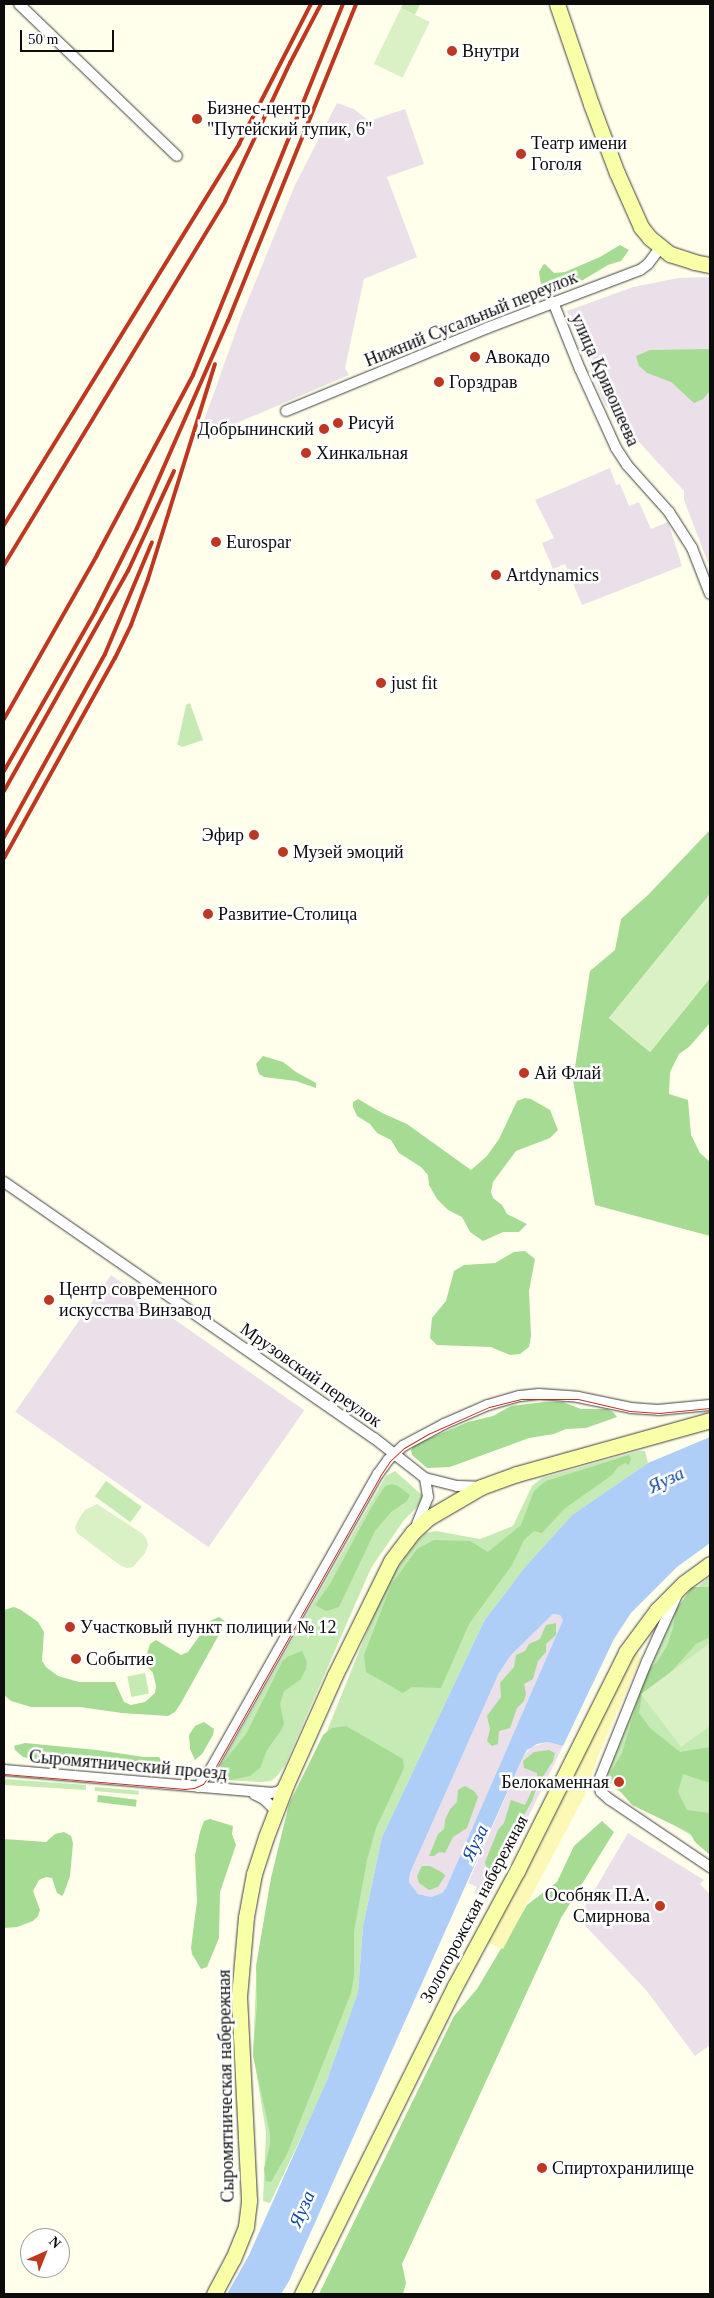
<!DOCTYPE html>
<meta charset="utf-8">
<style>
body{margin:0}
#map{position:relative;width:714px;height:2298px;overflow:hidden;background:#ffffeb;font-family:"Times New Roman",serif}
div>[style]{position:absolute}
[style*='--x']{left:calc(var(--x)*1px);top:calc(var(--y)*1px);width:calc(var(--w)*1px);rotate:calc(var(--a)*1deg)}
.industrial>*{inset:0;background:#ebe0ea;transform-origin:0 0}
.green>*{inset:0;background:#c6eab4;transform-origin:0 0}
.forest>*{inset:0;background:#a6db93;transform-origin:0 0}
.sand>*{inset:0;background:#fcf9b6}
.pitch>*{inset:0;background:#daf1c6;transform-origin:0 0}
.water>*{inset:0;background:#aecef7}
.roads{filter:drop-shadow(0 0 1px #3f3f3f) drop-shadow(0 0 1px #3f3f3f)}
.street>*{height:10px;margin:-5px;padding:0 5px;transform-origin:5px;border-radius:5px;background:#fff}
.secondary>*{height:15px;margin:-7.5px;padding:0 7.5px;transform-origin:7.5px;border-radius:7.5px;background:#f8ffa6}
.tram>*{height:1px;margin:-0.5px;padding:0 0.5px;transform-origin:0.5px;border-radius:0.5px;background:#be3721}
.rail>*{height:4px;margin:-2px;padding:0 2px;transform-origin:2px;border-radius:2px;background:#be3721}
.dots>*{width:14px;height:14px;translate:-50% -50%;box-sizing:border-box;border:2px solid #fff;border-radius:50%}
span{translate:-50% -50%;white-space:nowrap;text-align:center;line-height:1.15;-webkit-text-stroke:5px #fff;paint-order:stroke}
.poi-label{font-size:18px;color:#0c0c0c}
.left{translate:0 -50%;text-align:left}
.right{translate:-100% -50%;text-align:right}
.street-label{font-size:18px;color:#0c0c0c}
.water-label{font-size:19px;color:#1348a0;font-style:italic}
.frame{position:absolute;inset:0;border:5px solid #0c0c0c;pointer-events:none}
.north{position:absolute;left:20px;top:2228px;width:50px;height:50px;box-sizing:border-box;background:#fff;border:1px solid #9e9e9e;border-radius:50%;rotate:44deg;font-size:14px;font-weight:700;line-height:20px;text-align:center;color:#0c0c0c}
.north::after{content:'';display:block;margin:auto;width:18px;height:22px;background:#be3721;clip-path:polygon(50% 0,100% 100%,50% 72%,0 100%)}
.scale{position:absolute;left:20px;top:30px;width:94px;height:22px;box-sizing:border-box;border:2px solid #0c0c0c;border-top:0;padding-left:6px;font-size:15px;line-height:18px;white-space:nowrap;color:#0c0c0c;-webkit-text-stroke:4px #fff;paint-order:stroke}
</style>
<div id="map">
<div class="industrial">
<div style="clip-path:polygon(337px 103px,354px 109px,369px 121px,405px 109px,424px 164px,387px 177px,417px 257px,364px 279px,345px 368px,349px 375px,197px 440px,241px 317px,295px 185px)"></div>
<div style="clip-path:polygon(710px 277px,710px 568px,684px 500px,684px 491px,605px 405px,567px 311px,633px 287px,678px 278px)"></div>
<div style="clip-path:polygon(610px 468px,616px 485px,620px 484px,629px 506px,639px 502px,651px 529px,668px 522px,682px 566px,582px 605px,565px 564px,553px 569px,542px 543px,554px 538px,535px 500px)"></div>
<div style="left:111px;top:1275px;width:236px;height:167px;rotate:35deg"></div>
<div style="clip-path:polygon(553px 1614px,560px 1615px,563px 1620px,446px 1888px,442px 1893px,431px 1897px,418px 1894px,409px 1882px,410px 1873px,499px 1673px,511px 1655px)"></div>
<div style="clip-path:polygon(548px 1742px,563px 1746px,491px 1893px,474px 1894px,477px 1887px,468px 1883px,523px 1757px,531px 1747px)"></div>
<div style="clip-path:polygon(628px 1833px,704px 1880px,700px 1884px,710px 1894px,710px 2045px,695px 2056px,646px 1990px,578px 1918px)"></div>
</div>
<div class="green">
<div style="clip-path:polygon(403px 4px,420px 4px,415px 15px,401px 8px)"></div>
<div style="clip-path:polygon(190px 703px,203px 740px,182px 747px,177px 744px,178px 742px,186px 705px)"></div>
<div style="clip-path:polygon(639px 1451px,645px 1451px,648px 1463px,572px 1515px,525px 1567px,484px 1621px,382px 1837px,363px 1926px,358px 1992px,327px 2080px,307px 2125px,270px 2203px,263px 2201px,266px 2132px,253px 2052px,256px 1983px,262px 1935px,298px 1803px,387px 1582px,418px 1540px,426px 1533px,436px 1531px,480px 1539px,513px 1526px,532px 1486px,542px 1478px)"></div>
<div style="clip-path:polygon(395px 1471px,423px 1496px,421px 1503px,404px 1520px,371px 1568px,285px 1765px,278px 1775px,271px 1781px,261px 1782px,222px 1780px,218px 1770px,386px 1476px)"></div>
<div style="left:106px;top:1481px;width:44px;height:19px;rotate:36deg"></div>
<div style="clip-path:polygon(710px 1576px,710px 1847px,617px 1790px,609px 1781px,608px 1772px,675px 1608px)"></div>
<div style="left:145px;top:1673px;width:21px;height:18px;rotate:79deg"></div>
<div style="clip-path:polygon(4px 1779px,86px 1785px,86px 1790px,4px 1785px)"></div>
<div style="left:95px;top:1787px;width:44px;height:4px;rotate:5deg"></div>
</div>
<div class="forest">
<div style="clip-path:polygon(620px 245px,629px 250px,621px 261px,608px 265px,583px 280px,564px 286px,546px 291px,541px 285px,539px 272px,543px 265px,545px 264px,554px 273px,565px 272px,600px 257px)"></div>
<div style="clip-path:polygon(710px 349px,710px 391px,703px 399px,694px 403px,671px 382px,647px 373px,639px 366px,636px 356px,650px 350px)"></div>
<div style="clip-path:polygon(710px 830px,710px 894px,609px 1018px,650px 1052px,710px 978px,710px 1023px,689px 1047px,679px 1054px,670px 1072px,669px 1094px,688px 1100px,691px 1135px,700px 1153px,710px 1162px,710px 1236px,595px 1205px,573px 1080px,590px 971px,615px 950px,621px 919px,648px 895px)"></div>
<div style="clip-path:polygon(263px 1056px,283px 1062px,296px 1072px,316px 1083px,316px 1088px,296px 1081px,264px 1077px,259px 1074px,256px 1064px)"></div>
<div style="clip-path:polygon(525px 1098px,531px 1099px,550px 1110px,558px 1130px,550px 1138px,516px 1151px,493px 1182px,491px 1192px,493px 1198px,502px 1205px,507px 1214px,527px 1224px,519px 1232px,503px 1232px,483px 1241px,470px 1232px,462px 1217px,448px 1210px,437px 1199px,429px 1185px,428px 1175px,421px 1167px,399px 1153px,391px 1140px,377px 1133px,370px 1124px,357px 1116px,353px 1107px,353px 1102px,358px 1099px,382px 1113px,407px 1124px,471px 1170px,487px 1156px,499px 1139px,517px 1101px)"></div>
<div style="clip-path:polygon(525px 1251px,535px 1259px,529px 1291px,531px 1336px,529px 1347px,520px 1354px,510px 1355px,491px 1347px,437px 1345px,430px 1338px,432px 1318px,446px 1301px,454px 1271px,464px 1265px,495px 1263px,514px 1252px)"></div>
<div style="clip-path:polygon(544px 1402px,563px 1402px,581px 1409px,607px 1409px,613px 1412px,617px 1417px,586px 1428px,566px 1429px,554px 1434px,529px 1438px,450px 1467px,427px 1468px,412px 1455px,411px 1450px,414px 1445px,468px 1422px,493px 1416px,511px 1406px)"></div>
<div style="clip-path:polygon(629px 1455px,631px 1459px,629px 1465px,625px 1463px,618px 1467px,612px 1475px,564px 1509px,542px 1533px,534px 1531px,524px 1540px,512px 1565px,469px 1624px,441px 1688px,412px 1687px,403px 1693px,366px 1672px,364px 1655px,391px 1585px,417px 1549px,434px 1540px,470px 1541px,488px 1552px,521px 1525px,534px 1491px,546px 1481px)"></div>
<div style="clip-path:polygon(392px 1484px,398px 1486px,410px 1495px,407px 1501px,391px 1512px,375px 1531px,339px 1607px,326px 1611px,315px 1605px,330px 1584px,371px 1508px,385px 1486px)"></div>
<div style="clip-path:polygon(692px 1587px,710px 1587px,710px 1637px,696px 1644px,671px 1672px,642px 1695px,639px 1713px,650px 1728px,680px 1752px,710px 1747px,710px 1783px,683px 1774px,678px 1792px,687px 1810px,710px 1813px,710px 1855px,695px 1842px,690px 1833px,632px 1805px,613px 1783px,610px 1773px,622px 1753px,641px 1688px,650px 1668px,657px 1662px,667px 1646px,673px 1628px,676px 1610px)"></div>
<div style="clip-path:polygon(14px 1607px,21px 1610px,38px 1622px,44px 1632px,42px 1661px,46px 1667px,58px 1676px,79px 1682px,115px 1682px,124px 1702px,131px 1705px,145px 1702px,155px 1693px,156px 1686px,153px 1673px,144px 1663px,150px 1644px,156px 1640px,181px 1655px,188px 1652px,210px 1621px,219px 1617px,226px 1622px,181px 1703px,175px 1712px,168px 1716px,122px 1713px,80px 1707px,31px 1707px,11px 1701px,4px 1695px,4px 1610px)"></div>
<div style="clip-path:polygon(556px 1623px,556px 1635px,546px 1644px,546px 1652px,538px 1661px,533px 1679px,524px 1684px,526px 1694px,524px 1701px,517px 1708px,510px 1728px,499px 1731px,498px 1744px,492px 1746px,487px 1741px,490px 1729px,487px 1716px,501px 1697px,500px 1683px,514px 1667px,516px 1655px,525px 1651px,529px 1644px,540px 1639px,546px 1625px)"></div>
<div style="clip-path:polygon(302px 1651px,307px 1662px,306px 1669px,300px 1680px,284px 1691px,280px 1704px,284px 1723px,282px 1729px,267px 1750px,260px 1768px,250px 1776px,231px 1780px,224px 1778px,221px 1772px,221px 1765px,246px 1734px,282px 1662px,287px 1657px)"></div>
<div style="clip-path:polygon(204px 1722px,214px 1729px,213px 1735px,202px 1754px,195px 1760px,190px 1749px,189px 1735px,195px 1726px)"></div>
<div style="clip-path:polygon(346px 1726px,403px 1759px,404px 1768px,376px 1828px,367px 1860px,354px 1931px,354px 1976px,351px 1993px,287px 2154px,271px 2182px,266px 2181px,264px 2169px,270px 2145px,270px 2133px,253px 2056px,257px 2004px,256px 1966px,271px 1878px,289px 1804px,323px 1735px,332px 1728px)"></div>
<div style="clip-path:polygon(25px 1743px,97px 1750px,144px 1757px,159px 1757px,163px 1763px,158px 1766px,108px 1762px,33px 1759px,23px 1757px,15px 1750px,14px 1746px)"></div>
<div style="clip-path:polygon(549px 1750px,555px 1753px,553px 1761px,538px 1784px,532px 1801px,518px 1826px,514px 1841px,497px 1872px,489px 1870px,486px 1867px,485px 1862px,498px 1830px,504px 1823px,511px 1800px,525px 1805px,537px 1780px,537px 1773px,524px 1768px,523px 1761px,534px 1752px)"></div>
<div style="clip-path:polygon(465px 1786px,474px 1791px,478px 1797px,467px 1828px,453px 1837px,445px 1853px,439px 1852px,434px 1856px,429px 1856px,438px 1834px,444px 1829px,445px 1820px,450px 1809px,457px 1802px,458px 1790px)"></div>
<div style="left:98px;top:1795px;width:39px;height:7px;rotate:7deg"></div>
<div style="clip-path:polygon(210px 1819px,233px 1826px,232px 1834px,236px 1845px,220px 1892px,219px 1938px,207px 1967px,201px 1969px,192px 1954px,191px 1948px,197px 1901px,195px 1855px,200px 1832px,204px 1821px)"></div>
<div style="clip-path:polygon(602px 1821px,614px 1832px,561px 1918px,402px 2264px,406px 2283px,403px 2294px,319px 2294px,454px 2016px,477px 1989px,527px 1905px,557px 1882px,574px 1846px)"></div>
<div style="clip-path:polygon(64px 1832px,71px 1836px,73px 1843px,70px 1876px,64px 1893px,62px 1896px,57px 1893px,52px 1878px,46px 1877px,39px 1880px,33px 1891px,40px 1910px,38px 1916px,33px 1921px,17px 1927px,4px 1928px,4px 1839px,46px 1842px,55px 1834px)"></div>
<div style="clip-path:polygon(422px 1866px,430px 1866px,443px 1873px,445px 1876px,438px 1887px,429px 1890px,419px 1883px,417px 1876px)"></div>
</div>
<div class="sand">
<div style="clip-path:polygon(637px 1652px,639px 1654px,640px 1660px,599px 1754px,584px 1797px,503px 1949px,488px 1943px,544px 1838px,631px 1655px)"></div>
</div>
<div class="pitch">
<div style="left:401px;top:8px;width:32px;height:62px;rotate:26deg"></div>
<div style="clip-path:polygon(710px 894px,710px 978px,650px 1052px,609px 1018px)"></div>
<div style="clip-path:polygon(97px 1504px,143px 1534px,147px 1540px,148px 1545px,145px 1553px,133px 1567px,127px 1568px,121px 1566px,77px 1533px,75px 1528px,78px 1520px,85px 1510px)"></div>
<div style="clip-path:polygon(710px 1643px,710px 1726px,681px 1747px,641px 1694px)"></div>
</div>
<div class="water">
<div style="clip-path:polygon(evenodd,710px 1437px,710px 1543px,677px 1567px,631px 1613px,614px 1639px,563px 1746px,548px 1742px,537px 1744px,527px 1750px,523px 1757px,289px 2281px,281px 2294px,227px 2294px,249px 2255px,327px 2080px,358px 1992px,363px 1926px,382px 1837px,484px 1621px,525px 1567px,572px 1515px,648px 1463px,710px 1437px,553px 1614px,560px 1615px,563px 1620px,446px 1888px,442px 1893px,431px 1897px,418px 1894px,409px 1882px,410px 1873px,499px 1673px,511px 1655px,553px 1614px)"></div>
</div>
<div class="roads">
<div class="street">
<div style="--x:19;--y:4;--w:219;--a:43.9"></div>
<div style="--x:553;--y:302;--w:72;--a:68.1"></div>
<div style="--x:580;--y:369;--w:87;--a:65.5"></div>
<div style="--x:616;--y:448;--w:20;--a:57"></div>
<div style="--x:627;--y:465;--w:63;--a:48.2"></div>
<div style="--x:669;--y:512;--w:43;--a:57.4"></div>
<div style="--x:692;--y:548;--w:49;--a:68.6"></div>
<div style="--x:286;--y:411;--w:217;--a:-22.4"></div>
<div style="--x:487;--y:328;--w:164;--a:-20.8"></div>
<div style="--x:640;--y:270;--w:10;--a:-37"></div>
<div style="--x:648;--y:264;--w:20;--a:-53"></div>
<div style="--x:4;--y:1182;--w:450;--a:34.7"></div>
<div style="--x:374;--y:1438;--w:65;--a:38.1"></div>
<div style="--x:425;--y:1478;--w:33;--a:14"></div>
<div style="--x:457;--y:1486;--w:24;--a:2"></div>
<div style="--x:417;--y:1524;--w:29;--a:-68"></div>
<div style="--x:428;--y:1497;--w:19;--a:-99"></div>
<div style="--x:677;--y:1595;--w:72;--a:114.4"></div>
<div style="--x:647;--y:1661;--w:131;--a:111.9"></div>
<div style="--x:598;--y:1783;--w:9;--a:72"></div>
<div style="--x:601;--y:1792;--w:11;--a:41"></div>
<div style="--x:609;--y:1799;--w:122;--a:34"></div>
<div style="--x:4;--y:1770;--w:267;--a:4.9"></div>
<div style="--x:270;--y:1793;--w:8;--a:-7"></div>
<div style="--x:278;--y:1792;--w:11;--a:-41"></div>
<div style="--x:198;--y:1787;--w:24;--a:-55"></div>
<div style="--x:212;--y:1767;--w:337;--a:-60.5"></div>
<div style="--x:378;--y:1474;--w:17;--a:-54"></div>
<div style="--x:388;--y:1460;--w:21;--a:-43"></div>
<div style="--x:403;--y:1446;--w:47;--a:-28.2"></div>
<div style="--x:444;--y:1424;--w:48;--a:-23.4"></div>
<div style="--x:488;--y:1405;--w:33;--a:-16"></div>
<div style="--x:520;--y:1396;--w:19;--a:-6"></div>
<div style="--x:539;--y:1394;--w:39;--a:4"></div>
<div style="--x:578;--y:1397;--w:54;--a:11.7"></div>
<div style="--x:631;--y:1408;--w:27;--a:4"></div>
<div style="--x:658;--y:1410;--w:52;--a:-5.5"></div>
<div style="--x:254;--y:1794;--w:11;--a:27"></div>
<div style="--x:264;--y:1799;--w:17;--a:45"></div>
</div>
<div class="secondary">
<div style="--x:557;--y:4;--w:106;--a:71.2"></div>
<div style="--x:591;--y:104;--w:74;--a:69.4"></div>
<div style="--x:617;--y:173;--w:59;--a:66"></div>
<div style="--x:641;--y:227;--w:14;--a:51"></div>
<div style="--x:650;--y:238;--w:26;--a:39"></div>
<div style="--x:670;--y:254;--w:25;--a:18"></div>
<div style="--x:694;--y:262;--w:16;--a:11"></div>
<div style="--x:214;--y:2294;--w:40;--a:-62"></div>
<div style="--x:233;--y:2259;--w:35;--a:-68"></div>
<div style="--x:246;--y:2226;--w:26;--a:-83"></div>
<div style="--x:249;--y:2200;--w:203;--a:-92.8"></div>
<div style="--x:239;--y:1997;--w:80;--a:-85"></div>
<div style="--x:246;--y:1917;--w:44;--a:-79.5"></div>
<div style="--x:254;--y:1874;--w:39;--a:-72"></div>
<div style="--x:266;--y:1837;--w:56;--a:-69"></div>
<div style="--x:286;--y:1785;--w:120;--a:-66"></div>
<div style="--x:335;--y:1675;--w:127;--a:-63.8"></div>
<div style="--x:391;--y:1561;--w:36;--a:-53"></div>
<div style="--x:413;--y:1532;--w:21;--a:-43"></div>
<div style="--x:428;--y:1518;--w:61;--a:-30.3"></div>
<div style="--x:481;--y:1487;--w:38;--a:-20"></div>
<div style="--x:517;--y:1474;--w:200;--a:-15.6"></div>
<div style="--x:302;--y:2294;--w:344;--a:-63.6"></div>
<div style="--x:455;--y:1986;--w:131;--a:-61.7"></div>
<div style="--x:517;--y:1871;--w:245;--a:-63.5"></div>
<div style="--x:626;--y:1652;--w:52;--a:-53.6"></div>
<div style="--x:657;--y:1610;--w:38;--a:-45"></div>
<div style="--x:684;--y:1583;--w:32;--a:-36"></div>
</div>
</div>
<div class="tram">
<div style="--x:4;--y:1774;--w:182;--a:4.7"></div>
<div style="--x:185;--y:1789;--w:9;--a:-6"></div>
<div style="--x:194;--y:1788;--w:10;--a:-24"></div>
<div style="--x:203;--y:1784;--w:20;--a:-53"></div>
<div style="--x:215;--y:1768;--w:335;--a:-60.5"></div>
<div style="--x:380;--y:1476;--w:18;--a:-56"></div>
<div style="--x:390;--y:1461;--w:19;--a:-43"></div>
<div style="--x:404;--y:1448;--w:28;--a:-30"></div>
<div style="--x:428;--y:1434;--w:67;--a:-23.9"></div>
<div style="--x:489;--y:1407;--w:33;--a:-14"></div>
<div style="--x:521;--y:1399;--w:57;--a:0"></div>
<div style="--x:578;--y:1399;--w:53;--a:13"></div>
<div style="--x:630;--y:1411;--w:29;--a:4"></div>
<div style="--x:659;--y:1413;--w:51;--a:-5.6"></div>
</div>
<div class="rail">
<div style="--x:4;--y:525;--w:448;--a:-58.3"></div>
<div style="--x:239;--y:144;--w:157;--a:-62.8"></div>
<div style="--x:4;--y:565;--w:426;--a:-58.7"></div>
<div style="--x:225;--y:201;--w:153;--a:-64.8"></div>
<div style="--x:290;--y:63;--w:67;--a:-62.3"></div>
<div style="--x:4;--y:719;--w:189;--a:-60.4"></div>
<div style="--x:97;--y:555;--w:204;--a:-61.9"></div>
<div style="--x:193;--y:375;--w:400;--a:-68"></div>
<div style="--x:4;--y:771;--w:183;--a:-60.2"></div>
<div style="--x:95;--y:612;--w:94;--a:-63.4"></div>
<div style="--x:137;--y:528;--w:226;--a:-66.3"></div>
<div style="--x:228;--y:321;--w:342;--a:-68"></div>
<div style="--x:4;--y:791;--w:253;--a:-60.6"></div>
<div style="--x:128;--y:571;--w:110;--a:-65.3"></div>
<div style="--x:4;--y:837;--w:209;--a:-61.1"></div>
<div style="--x:105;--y:654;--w:121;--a:-67.2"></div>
<div style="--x:4;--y:858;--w:229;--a:-61"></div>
<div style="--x:115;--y:658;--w:37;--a:-64"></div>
<div style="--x:131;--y:625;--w:49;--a:-69.7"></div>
<div style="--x:148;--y:579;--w:225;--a:-72.7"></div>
</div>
<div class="dots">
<div style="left:452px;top:51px;background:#be3721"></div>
<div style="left:197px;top:119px;background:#be3721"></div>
<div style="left:521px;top:154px;background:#be3721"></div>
<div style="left:475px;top:357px;background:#be3721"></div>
<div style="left:439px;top:382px;background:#be3721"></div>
<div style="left:338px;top:423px;background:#be3721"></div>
<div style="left:324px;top:429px;background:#be3721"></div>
<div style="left:306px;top:453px;background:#be3721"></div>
<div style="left:216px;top:542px;background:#be3721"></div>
<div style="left:496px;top:575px;background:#be3721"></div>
<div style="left:381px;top:683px;background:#be3721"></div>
<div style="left:254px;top:835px;background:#be3721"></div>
<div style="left:283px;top:852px;background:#be3721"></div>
<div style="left:208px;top:914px;background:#be3721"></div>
<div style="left:524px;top:1073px;background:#be3721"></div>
<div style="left:49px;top:1300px;background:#be3721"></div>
<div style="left:70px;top:1627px;background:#be3721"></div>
<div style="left:76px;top:1659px;background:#be3721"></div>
<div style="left:619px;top:1782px;background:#be3721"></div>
<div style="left:660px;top:1906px;background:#be3721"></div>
<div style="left:542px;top:2168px;background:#be3721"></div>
</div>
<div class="poi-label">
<span class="left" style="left:462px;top:51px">Внутри</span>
<span class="left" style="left:207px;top:119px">Бизнес-центр<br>"Путейский тупик, 6"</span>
<span class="left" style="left:531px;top:154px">Театр имени<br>Гоголя</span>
<span class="left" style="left:485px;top:357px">Авокадо</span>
<span class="left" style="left:449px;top:382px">Горздрав</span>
<span class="left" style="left:348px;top:423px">Рисуй</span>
<span class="right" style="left:314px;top:429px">Добрынинский</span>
<span class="left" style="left:316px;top:453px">Хинкальная</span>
<span class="left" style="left:226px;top:542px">Eurospar</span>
<span class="left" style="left:506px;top:575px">Artdynamics</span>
<span class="left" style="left:391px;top:683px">just fit</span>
<span class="right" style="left:244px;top:835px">Эфир</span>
<span class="left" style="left:293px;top:852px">Музей эмоций</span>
<span class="left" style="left:218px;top:914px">Развитие-Столица</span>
<span class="left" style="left:534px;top:1073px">Ай Флай</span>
<span class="left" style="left:59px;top:1300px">Центр современного<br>искусства Винзавод</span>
<span class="left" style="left:80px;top:1627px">Участковый пункт полиции № 12</span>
<span class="left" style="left:86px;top:1659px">Событие</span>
<span class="right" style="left:609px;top:1782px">Белокаменная</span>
<span class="right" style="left:650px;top:1906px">Особняк П.А.<br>Смирнова</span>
<span class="left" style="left:552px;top:2168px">Спиртохранилище</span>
</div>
<div class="street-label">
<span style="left:471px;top:319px;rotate:-22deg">Нижний Сусальный переулок</span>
<span style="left:605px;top:380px;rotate:66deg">улица Кривошеева</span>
<span style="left:311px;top:1375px;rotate:35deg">Мрузовский переулок</span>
<span style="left:128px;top:1765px;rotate:5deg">Сыромятнический проезд</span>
<span style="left:474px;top:1909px;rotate:-62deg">Золоторожская набережная</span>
<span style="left:226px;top:2086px;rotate:-91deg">Сыромятническая набережная</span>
</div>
<div class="water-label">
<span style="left:666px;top:1480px;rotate:-26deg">Яуза</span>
<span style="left:475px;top:1843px;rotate:-64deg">Яуза</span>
<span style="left:302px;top:2209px;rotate:-66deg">Яуза</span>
</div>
<div class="frame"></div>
<div class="north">N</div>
<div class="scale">50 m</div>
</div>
